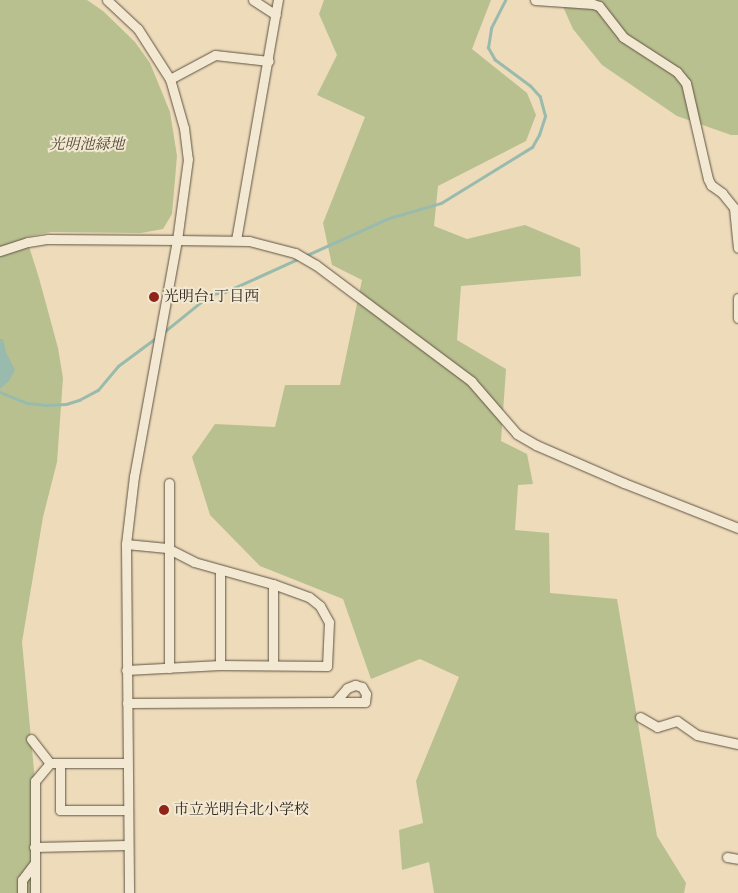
<!DOCTYPE html>
<meta charset="utf-8">
<style>
body{margin:0}
#map{position:relative;width:738px;height:893px;overflow:hidden;background:#eddbba;font-family:Alegreya,"Noto Serif JP",serif}
div>[style]{position:absolute}
[style*='--x']{left:calc(var(--x)*1px);top:calc(var(--y)*1px);width:calc(var(--w)*1px);rotate:calc(var(--a)*1deg)}
.green>*{inset:0;background:#b9c08f}
.water>*{inset:0;background:#99bbad}
.stream>*{height:2.5px;margin:-1.25px;padding:0 1.25px;transform-origin:1.25px;border-radius:1.25px;background:#99bbad}
.roads{filter:drop-shadow(0 0 1px #5f5344) drop-shadow(0 0 1px #5f5344)}
.minor>*{height:9px;margin:-4.5px;padding:0 4.5px;transform-origin:4.5px;border-radius:4.5px;background:#f3e8d2}
.dots>*{width:14px;height:14px;translate:-50% -50%;box-sizing:border-box;border:2px solid #f3e8d2;border-radius:50%}
span{translate:-50% -50%;white-space:nowrap;text-align:center;line-height:1.15;-webkit-text-stroke:4px #f3e8d2;paint-order:stroke}
.park-label{font-size:15px;color:#524c3a;font-style:italic}
.poi-label{font-size:15px;color:#30261d}
.left{translate:0 -50%;text-align:left}
</style>
<div id="map">
<div class="green">
<div style="clip-path:polygon(0 0,87px 0,103px 11px,135px 42px,150px 63px,170px 112px,177px 156px,172px 214px,163px 229px,141px 233px,51px 232px,26px 237px,39px 278px,58px 348px,63px 378px,57px 462px,43px 517px,22px 642px,35px 781px,35px 893px,0 893px)"></div>
<div style="clip-path:polygon(324px 0,491px 0,472px 49px,527px 93px,536px 115px,526px 141px,438px 186px,434px 226px,467px 239px,525px 225px,580px 248px,581px 276px,461px 286px,457px 340px,506px 369px,501px 441px,527px 454px,533px 484px,518px 485px,515px 530px,549px 533px,550px 593px,617px 599px,657px 836px,686px 883px,684px 893px,434px 893px,429px 862px,402px 870px,399px 830px,423px 823px,416px 781px,459px 677px,420px 659px,371px 679px,343px 599px,260px 566px,210px 515px,192px 457px,215px 424px,275px 427px,285px 385px,340px 385px,362px 280px,332px 265px,323px 223px,365px 117px,317px 95px,337px 55px,319px 14px)"></div>
<div style="clip-path:polygon(560px 0,738px 0,738px 135px,731px 135px,677px 116px,602px 65px,573px 29px)"></div>
</div>
<div class="water">
<div style="clip-path:polygon(0 339px,3px 339px,6px 352px,15px 370px,9px 381px,0 389px)"></div>
</div>
<div class="stream">
<div style="--x:305;--y:256;--w:92;--a:-24.3"></div>
<div style="--x:389;--y:218;--w:54;--a:-16.1"></div>
<div style="--x:441;--y:203;--w:107;--a:-31.6"></div>
<div style="--x:532;--y:147;--w:14;--a:-60"></div>
<div style="--x:539;--y:135;--w:20;--a:-72"></div>
<div style="--x:545;--y:116;--w:20;--a:-105"></div>
<div style="--x:540;--y:97;--w:15;--a:-132"></div>
<div style="--x:530;--y:86;--w:44;--a:-143.4"></div>
<div style="--x:495;--y:60;--w:14;--a:-120"></div>
<div style="--x:488;--y:48;--w:20;--a:-81"></div>
<div style="--x:491;--y:28;--w:31;--a:-63"></div>
<div style="--x:164;--y:332;--w:60;--a:-39"></div>
<div style="--x:211;--y:294;--w:14;--a:-8"></div>
<div style="--x:225;--y:292;--w:82;--a:-24.4"></div>
<div style="--x:0;--y:392;--w:29;--a:22"></div>
<div style="--x:27;--y:403;--w:19;--a:6"></div>
<div style="--x:46;--y:405;--w:20;--a:-3"></div>
<div style="--x:66;--y:404;--w:14;--a:-17"></div>
<div style="--x:79;--y:400;--w:21;--a:-28"></div>
<div style="--x:98;--y:390;--w:31;--a:-50"></div>
<div style="--x:118;--y:366;--w:49;--a:-36.6"></div>
</div>
<div class="roads">
<div class="minor">
<div style="--x:107;--y:0;--w:42;--a:43.1"></div>
<div style="--x:138;--y:29;--w:59;--a:57.4"></div>
<div style="--x:170;--y:79;--w:51;--a:74.1"></div>
<div style="--x:184;--y:128;--w:31;--a:83"></div>
<div style="--x:188;--y:159;--w:82;--a:97.7"></div>
<div style="--x:177;--y:240;--w:240;--a:100.3"></div>
<div style="--x:134;--y:476;--w:68;--a:96.7"></div>
<div style="--x:126;--y:544;--w:349;--a:89.5"></div>
<div style="--x:253;--y:0;--w:27;--a:33"></div>
<div style="--x:535;--y:0;--w:58;--a:3.9"></div>
<div style="--x:593;--y:4;--w:6;--a:18"></div>
<div style="--x:599;--y:6;--w:39;--a:52"></div>
<div style="--x:623;--y:37;--w:64;--a:32.9"></div>
<div style="--x:677;--y:72;--w:14;--a:51"></div>
<div style="--x:686;--y:83;--w:98;--a:77.1"></div>
<div style="--x:708;--y:179;--w:7;--a:63"></div>
<div style="--x:711;--y:185;--w:14;--a:36"></div>
<div style="--x:722;--y:193;--w:19;--a:51"></div>
<div style="--x:734;--y:208;--w:40;--a:84.3"></div>
<div style="--x:170;--y:79;--w:51;--a:-28.1"></div>
<div style="--x:215;--y:55;--w:54;--a:6.3"></div>
<div style="--x:236;--y:240;--w:244;--a:-80.1"></div>
<div style="--x:0;--y:251;--w:29;--a:-18"></div>
<div style="--x:28;--y:242;--w:20;--a:-9"></div>
<div style="--x:48;--y:239;--w:129;--a:0.4"></div>
<div style="--x:177;--y:240;--w:72;--a:0.8"></div>
<div style="--x:249;--y:241;--w:48;--a:14.6"></div>
<div style="--x:295;--y:253;--w:24;--a:30"></div>
<div style="--x:316;--y:265;--w:194;--a:36.8"></div>
<div style="--x:471;--y:381;--w:70;--a:49"></div>
<div style="--x:517;--y:434;--w:22;--a:30"></div>
<div style="--x:536;--y:445;--w:96;--a:23.4"></div>
<div style="--x:624;--y:483;--w:123;--a:21.5"></div>
<div style="--x:738;--y:298;--w:20;--a:90"></div>
<div style="--x:126;--y:544;--w:41;--a:5.6"></div>
<div style="--x:167;--y:548;--w:30;--a:27"></div>
<div style="--x:194;--y:562;--w:82;--a:15.6"></div>
<div style="--x:273;--y:584;--w:38;--a:20"></div>
<div style="--x:309;--y:597;--w:14;--a:39"></div>
<div style="--x:320;--y:606;--w:18;--a:61"></div>
<div style="--x:329;--y:622;--w:44;--a:92.6"></div>
<div style="--x:327;--y:666;--w:107;--a:-179.5"></div>
<div style="--x:220;--y:665;--w:94;--a:177"></div>
<div style="--x:273;--y:584;--w:81;--a:90"></div>
<div style="--x:220;--y:665;--w:94;--a:-90"></div>
<div style="--x:169;--y:668;--w:185;--a:-90"></div>
<div style="--x:127;--y:703;--w:208;--a:-0.3"></div>
<div style="--x:335;--y:702;--w:18;--a:-49"></div>
<div style="--x:347;--y:688;--w:9;--a:-21"></div>
<div style="--x:355;--y:685;--w:7;--a:16"></div>
<div style="--x:362;--y:687;--w:8;--a:60"></div>
<div style="--x:366;--y:694;--w:8;--a:97"></div>
<div style="--x:365;--y:702;--w:30;--a:180"></div>
<div style="--x:640;--y:717;--w:20;--a:30"></div>
<div style="--x:657;--y:727;--w:21;--a:-17"></div>
<div style="--x:677;--y:721;--w:24;--a:35"></div>
<div style="--x:697;--y:735;--w:42;--a:12.4"></div>
<div style="--x:31;--y:739;--w:31;--a:52"></div>
<div style="--x:60;--y:763;--w:47;--a:90"></div>
<div style="--x:60;--y:810;--w:67;--a:0"></div>
<div style="--x:34;--y:847;--w:93;--a:-1.2"></div>
<div style="--x:727;--y:857;--w:11;--a:10"></div>
<div style="--x:22;--y:893;--w:13;--a:-90"></div>
<div style="--x:22;--y:880;--w:20;--a:-53"></div>
<div style="--x:35;--y:893;--w:112;--a:-90"></div>
<div style="--x:35;--y:781;--w:23;--a:-50"></div>
<div style="--x:50;--y:763;--w:77;--a:0"></div>
</div>
</div>
<div class="dots">
<div style="left:154px;top:297px;background:#8f2418"></div>
<div style="left:164px;top:810px;background:#8f2418"></div>
</div>
<div class="park-label">
<span style="left:87px;top:145px">光明池緑地</span>
</div>
<div class="poi-label">
<span class="left" style="left:164px;top:297px">光明台1丁目西</span>
<span class="left" style="left:174px;top:810px">市立光明台北小学校</span>
</div>
</div>
